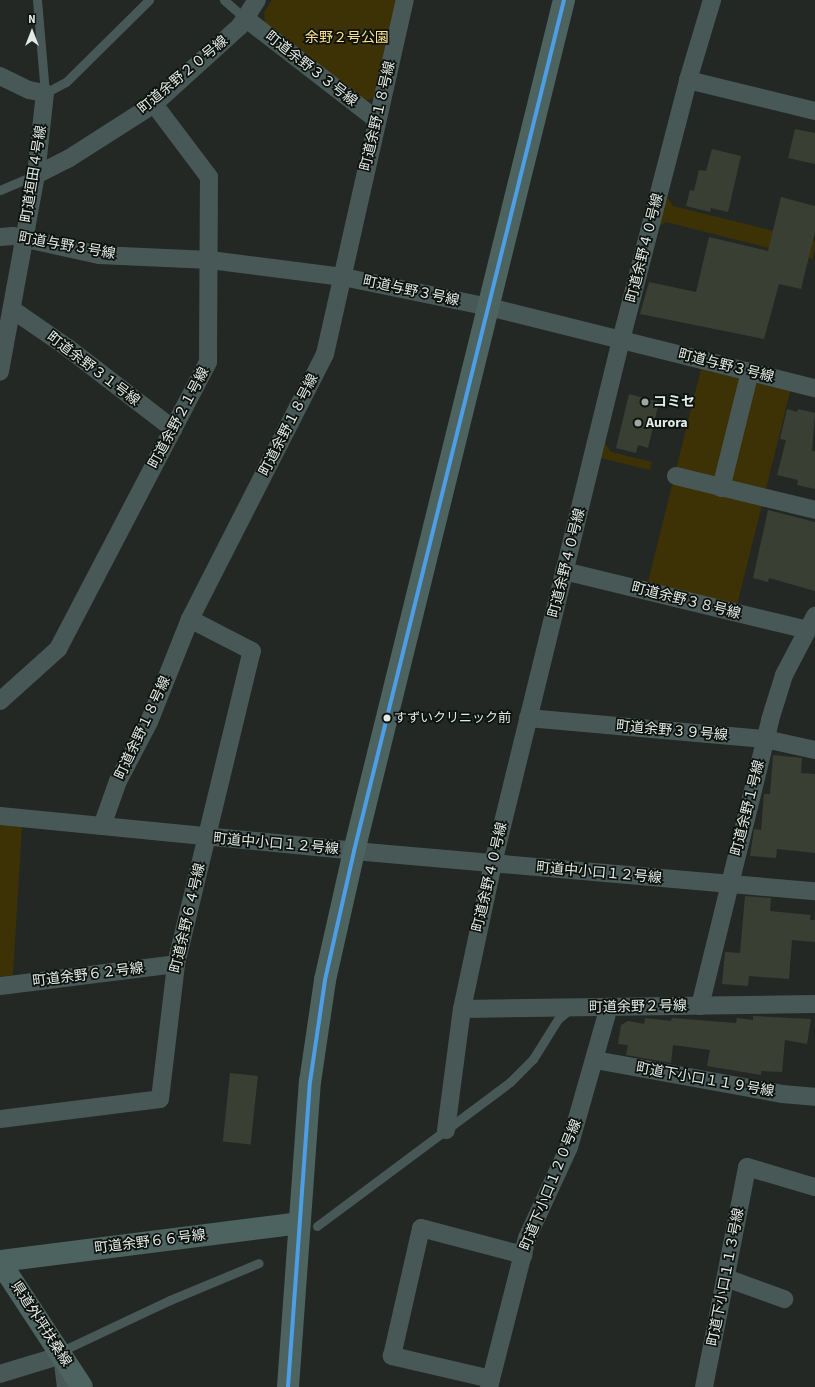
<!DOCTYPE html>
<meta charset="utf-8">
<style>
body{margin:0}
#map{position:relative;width:815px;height:1387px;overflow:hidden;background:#232825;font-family:"Source Sans 3","Noto Sans JP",sans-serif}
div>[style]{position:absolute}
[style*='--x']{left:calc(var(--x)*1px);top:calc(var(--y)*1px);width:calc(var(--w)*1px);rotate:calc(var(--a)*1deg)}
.green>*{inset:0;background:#3d3106;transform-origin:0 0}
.building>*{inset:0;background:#3a3f34;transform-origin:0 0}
.lane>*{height:9px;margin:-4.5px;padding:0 4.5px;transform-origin:4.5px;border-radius:4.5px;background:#485857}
.street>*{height:18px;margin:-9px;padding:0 9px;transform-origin:9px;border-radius:9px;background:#485857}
.secondary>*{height:22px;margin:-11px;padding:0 11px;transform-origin:11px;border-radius:11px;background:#4c6360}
.bus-1>*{height:4px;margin:-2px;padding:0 2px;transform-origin:2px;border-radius:2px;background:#4d9ee5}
.dots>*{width:11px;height:11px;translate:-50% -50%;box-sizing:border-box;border:2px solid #0d120f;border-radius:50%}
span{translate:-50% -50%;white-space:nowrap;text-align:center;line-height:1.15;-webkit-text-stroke:3.5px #0d120f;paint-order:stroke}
.bus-label{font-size:13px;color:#e3ebe6}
.left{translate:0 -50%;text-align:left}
.park-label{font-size:14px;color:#fde18f}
.street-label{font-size:14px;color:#e3ebe6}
.poi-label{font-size:14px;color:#e3ebe6;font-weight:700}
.north{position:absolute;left:12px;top:12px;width:40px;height:40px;-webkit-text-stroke:3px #0d120f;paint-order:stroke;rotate:0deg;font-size:11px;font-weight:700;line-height:16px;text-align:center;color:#e3ebe6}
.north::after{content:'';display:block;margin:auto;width:14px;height:18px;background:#e3ebe6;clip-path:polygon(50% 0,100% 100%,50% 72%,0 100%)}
</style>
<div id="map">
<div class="green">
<div style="clip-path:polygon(272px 0,396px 0,374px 98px,365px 101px,265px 23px,264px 12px)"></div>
<div style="clip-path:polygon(666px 195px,673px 206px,815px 241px,813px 259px,666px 222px,658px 227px)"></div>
<div style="left:701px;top:369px;width:92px;height:220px;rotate:14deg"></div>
<div style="clip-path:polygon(605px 443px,611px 452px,652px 462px,650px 470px,601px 458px)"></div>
<div style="clip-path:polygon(0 825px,22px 827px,13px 975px,0 977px)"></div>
</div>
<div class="building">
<div style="clip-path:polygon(795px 129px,815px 133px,815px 164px,788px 158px)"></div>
<div style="clip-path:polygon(712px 149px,741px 156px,728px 212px,711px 208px,710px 212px,686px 206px,690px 190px,694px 191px,699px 170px,706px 171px)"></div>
<div style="clip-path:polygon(781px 197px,815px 206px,815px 232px,801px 289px,779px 284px,764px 339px,640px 314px,649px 282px,696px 292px,709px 237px,768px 251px)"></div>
<div style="clip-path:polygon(629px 394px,659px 402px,648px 448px,638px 445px,636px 453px,616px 448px)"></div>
<div style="clip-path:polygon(787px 409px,797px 412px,798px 409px,815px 413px,812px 451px,815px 451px,815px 489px,797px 485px,798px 480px,777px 475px,786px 440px,780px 439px)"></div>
<div style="clip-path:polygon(768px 510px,815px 522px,815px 591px,769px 578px,768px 582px,753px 578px)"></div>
<div style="clip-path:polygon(773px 755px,802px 758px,801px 773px,815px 774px,815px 853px,777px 849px,776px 858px,750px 856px,754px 829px,761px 830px,764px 794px,770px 794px)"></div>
<div style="clip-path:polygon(745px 896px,771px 898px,770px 911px,811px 915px,810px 920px,815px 920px,815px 942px,792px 940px,789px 979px,749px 976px,748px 986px,722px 984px,725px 952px,740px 953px)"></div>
<div style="clip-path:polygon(753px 1016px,811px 1019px,807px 1044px,785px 1040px,782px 1072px,761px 1071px,761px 1075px,707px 1066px,710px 1050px,673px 1045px,671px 1063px,626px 1055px,628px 1045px,618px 1044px,621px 1025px,628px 1021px,644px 1024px,645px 1018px,671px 1021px,672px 1018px,736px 1023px,737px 1018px,753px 1020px)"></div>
<div style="left:230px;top:1073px;width:28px;height:69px;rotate:6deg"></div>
</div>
<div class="lane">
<div style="--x:37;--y:0;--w:93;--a:85.1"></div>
<div style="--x:45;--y:93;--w:24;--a:-28"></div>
<div style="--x:66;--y:82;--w:117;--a:-44.7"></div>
<div style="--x:224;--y:0;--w:28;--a:41"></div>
<div style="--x:0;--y:190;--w:39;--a:-23"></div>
<div style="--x:317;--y:1226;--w:241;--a:-36.7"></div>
<div style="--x:510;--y:1082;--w:33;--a:-45"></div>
<div style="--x:533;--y:1059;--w:47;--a:-58"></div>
<div style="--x:558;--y:1019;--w:14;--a:-39"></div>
<div style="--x:62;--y:1355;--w:9;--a:-49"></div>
<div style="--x:68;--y:1348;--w:113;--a:-25.2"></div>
<div style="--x:170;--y:1300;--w:96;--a:-22.6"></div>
</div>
<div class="street">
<div style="--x:245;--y:18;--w:167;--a:37.7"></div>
<div style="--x:0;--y:76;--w:32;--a:26"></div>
<div style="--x:29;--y:90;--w:16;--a:11"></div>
<div style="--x:45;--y:93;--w:82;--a:96.3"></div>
<div style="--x:36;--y:175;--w:200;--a:100.4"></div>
<div style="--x:688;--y:80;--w:131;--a:13.7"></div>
<div style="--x:36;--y:175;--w:36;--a:-27"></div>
<div style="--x:68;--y:159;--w:102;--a:-32.6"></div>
<div style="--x:154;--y:104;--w:116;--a:-42.2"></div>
<div style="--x:240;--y:26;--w:31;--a:-57"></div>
<div style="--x:0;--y:237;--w:13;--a:-4"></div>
<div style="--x:13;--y:236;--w:88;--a:12.5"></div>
<div style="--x:99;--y:255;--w:111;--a:2.6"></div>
<div style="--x:210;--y:260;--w:134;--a:7.3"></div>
<div style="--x:343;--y:277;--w:149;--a:11.6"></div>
<div style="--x:489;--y:307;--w:336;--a:14"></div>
<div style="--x:13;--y:310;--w:67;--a:34.6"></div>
<div style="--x:68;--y:348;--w:133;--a:37.6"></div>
<div style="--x:676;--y:476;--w:143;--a:13.7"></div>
<div style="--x:721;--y:488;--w:120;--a:-76"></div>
<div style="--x:564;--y:571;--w:250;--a:13.6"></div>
<div style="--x:0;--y:701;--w:78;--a:-41.9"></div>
<div style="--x:58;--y:649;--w:324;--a:-62.4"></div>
<div style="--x:208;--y:362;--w:185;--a:-89.7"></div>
<div style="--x:209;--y:177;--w:91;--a:-127"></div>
<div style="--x:528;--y:718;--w:238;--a:5.1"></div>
<div style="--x:765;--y:739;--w:51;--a:12.4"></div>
<div style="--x:0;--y:816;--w:356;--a:5.6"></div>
<div style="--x:354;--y:851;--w:463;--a:5"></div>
<div style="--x:102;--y:826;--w:48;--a:-70.4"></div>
<div style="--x:118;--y:781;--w:67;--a:-62.3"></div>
<div style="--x:149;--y:722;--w:111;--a:-68.3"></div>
<div style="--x:190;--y:619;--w:297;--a:-63"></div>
<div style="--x:325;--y:354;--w:363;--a:-77.3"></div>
<div style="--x:0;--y:986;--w:177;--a:-7.1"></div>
<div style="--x:700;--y:1006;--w:294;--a:-76.2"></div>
<div style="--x:770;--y:720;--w:47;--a:-72.7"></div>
<div style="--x:784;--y:675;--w:67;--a:-62.3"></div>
<div style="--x:462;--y:1009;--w:353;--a:-0.8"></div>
<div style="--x:595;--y:1060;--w:190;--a:10.3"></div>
<div style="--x:782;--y:1094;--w:33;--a:5"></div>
<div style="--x:0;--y:1119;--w:161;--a:-7.1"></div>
<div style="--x:160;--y:1099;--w:136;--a:-83.2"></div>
<div style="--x:176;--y:964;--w:322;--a:-76.4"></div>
<div style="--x:252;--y:651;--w:70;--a:-152.7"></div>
<div style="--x:446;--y:1130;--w:122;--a:-82.5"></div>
<div style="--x:462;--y:1009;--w:149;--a:-78"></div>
<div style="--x:493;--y:863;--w:538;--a:-76.25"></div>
<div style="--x:621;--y:340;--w:268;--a:-75.5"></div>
<div style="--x:688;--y:80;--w:84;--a:-73.3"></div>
<div style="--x:726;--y:1278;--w:62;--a:19.9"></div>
<div style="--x:0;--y:1374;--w:65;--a:-17"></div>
<div style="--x:62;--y:1355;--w:32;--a:83"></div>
<div style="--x:491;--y:1379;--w:102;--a:-166.9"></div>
<div style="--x:392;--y:1356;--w:131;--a:-77.2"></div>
<div style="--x:421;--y:1228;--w:106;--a:14.8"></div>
<div style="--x:489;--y:1387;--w:154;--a:-75.7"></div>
<div style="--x:527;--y:1238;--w:100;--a:-65.2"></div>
<div style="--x:569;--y:1147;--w:146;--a:-74.1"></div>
<div style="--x:704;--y:1387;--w:224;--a:-78.9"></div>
<div style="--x:747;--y:1167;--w:71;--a:16.4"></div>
</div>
<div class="secondary">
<div style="--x:0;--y:1261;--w:301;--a:-7.2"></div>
<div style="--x:0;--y:1262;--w:149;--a:56.7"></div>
<div style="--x:288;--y:1387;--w:306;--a:-85.9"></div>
<div style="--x:310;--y:1082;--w:103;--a:-81.6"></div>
<div style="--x:325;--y:980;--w:132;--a:-77.3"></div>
<div style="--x:354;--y:851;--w:877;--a:-76.14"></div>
</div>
<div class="bus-1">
<div style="--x:288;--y:1387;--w:306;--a:-85.9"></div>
<div style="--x:310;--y:1082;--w:103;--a:-81.6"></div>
<div style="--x:325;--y:980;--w:132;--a:-77.3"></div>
<div style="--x:354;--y:851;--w:877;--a:-76.14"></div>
</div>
<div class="dots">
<div style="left:645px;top:402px;background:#a0a7a2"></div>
<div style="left:638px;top:423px;background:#a0a7a2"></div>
<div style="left:387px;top:718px;background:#e3ebe6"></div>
</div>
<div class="bus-label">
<span class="left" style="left:394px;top:718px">すずいクリニック前</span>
</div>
<div class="park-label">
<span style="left:347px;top:38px">余野２号公園</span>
</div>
<div class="street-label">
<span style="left:311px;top:69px;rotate:38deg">町道余野３３号線</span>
<span style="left:183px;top:75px;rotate:-40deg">町道余野２０号線</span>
<span style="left:378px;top:116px;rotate:-77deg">町道余野１８号線</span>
<span style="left:34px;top:174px;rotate:-81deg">町道垣田４号線</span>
<span style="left:67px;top:246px;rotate:10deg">町道与野３号線</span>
<span style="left:645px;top:248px;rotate:-76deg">町道余野４０号線</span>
<span style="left:411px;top:291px;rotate:12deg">町道与野３号線</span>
<span style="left:726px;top:366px;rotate:14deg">町道与野３号線</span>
<span style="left:93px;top:369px;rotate:37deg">町道余野３１号線</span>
<span style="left:179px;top:418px;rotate:-62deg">町道余野２１号線</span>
<span style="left:289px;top:425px;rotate:-63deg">町道余野１８号線</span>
<span style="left:567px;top:563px;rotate:-76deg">町道余野４０号線</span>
<span style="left:686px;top:601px;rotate:14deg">町道余野３８号線</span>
<span style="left:143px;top:728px;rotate:-65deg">町道余野１８号線</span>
<span style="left:672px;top:731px;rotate:5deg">町道余野３９号線</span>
<span style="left:748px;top:808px;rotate:-76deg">町道余野１号線</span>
<span style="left:276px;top:844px;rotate:5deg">町道中小口１２号線</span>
<span style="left:599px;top:873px;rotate:5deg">町道中小口１２号線</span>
<span style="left:490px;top:877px;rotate:-77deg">町道余野４０号線</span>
<span style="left:188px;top:918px;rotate:-77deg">町道余野６４号線</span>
<span style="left:88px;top:975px;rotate:-7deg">町道余野６２号線</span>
<span style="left:638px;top:1007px;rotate:-1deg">町道余野２号線</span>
<span style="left:705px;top:1080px;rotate:10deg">町道下小口１１９号線</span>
<span style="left:551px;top:1185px;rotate:-68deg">町道下小口１２０号線</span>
<span style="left:150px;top:1242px;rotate:-7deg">町道余野６６号線</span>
<span style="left:726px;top:1277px;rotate:-79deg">町道下小口１１３号線</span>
<span style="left:41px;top:1324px;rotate:57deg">県道外坪扶桑線</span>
</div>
<div class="poi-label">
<span class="left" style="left:653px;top:402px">コミセ</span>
<span class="left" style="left:646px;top:423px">Aurora</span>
</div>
<div class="north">N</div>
</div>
